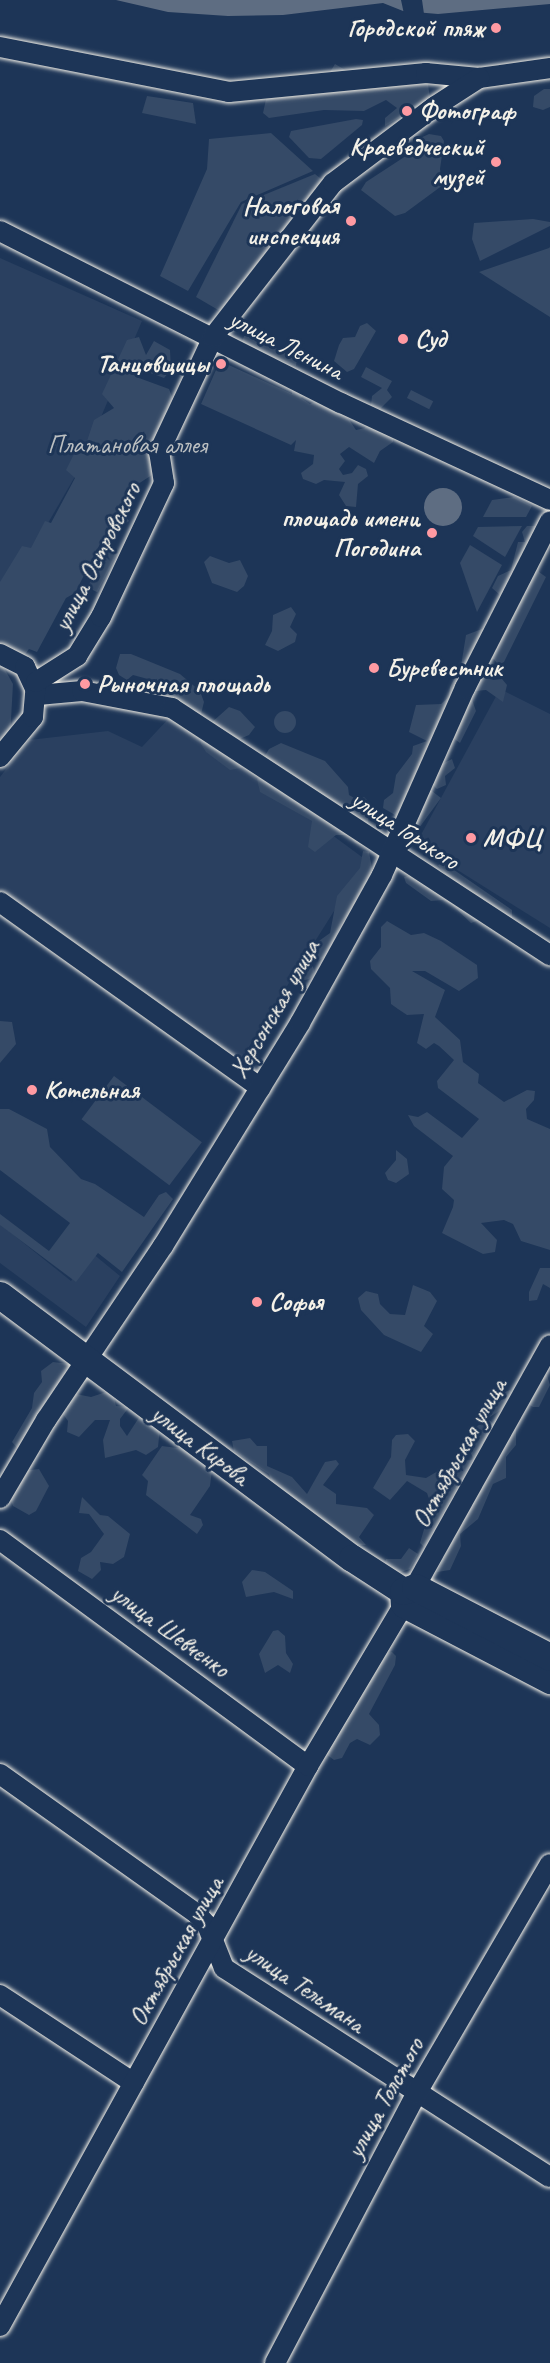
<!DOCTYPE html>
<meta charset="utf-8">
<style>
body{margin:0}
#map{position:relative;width:550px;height:2363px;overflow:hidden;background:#1d3557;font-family:Caveat,sans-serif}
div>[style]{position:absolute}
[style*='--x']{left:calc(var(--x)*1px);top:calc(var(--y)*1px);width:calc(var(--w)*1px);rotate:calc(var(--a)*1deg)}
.built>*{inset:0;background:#2a4060}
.green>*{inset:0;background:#354a67;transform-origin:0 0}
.round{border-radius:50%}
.water>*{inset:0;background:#5e6d82}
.pier>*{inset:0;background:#1d3557}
.roads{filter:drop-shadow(0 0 2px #f4f1e8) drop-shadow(0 0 2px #f4f1e8)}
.street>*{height:20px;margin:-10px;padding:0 10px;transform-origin:10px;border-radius:10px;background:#1d3557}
.secondary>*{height:27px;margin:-13.5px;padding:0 13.5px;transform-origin:13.5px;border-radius:13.5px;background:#1d3557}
.dots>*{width:16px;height:16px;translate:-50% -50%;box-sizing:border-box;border:3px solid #1d3557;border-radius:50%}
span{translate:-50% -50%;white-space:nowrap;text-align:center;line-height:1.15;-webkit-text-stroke:6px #1d3557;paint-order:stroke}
.poi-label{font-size:26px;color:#f4f1e8;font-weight:700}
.right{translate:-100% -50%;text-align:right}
.left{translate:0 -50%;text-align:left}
.street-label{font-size:26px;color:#f4f1e8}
.park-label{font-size:26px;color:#bbbfc1}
</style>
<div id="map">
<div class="built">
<div style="clip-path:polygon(0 258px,142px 321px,77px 473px,0 606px)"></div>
<div style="clip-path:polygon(500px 689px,550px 714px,550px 928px,416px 844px)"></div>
<div style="clip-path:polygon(171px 716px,366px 860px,240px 1061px,169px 1016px,0 892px,0 777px,29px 740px,108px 731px,142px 747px)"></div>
<div style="clip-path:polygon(0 1224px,71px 1281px,92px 1253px,120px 1276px,86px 1327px,0 1263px)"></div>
</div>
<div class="green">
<div style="clip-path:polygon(335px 64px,347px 71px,358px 68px,428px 84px,430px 99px,385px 126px,385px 118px,397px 108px,386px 100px,364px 111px,324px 110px,269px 118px,263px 113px,269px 86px,327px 77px)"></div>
<div style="clip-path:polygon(544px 89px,550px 89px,550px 107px,543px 110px,533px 107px,534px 96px)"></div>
<div style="clip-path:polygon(147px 96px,193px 103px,196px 124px,142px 113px)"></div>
<div style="clip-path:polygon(356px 119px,363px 120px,362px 125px,321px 159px,309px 158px,289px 137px,291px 131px)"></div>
<div style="clip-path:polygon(271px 133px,313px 171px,241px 202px,188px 291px,160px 276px,207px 169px,209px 139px)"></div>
<div style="clip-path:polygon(429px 134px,441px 136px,444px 141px,440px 169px,443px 185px,405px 213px,395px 216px,361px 190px,366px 182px,415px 150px,418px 139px)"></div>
<div style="clip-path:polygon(315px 174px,326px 183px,225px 314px,196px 297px,242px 204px)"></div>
<div style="clip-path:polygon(533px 219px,550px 222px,550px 226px,480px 261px,472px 239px,474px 223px)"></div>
<div style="clip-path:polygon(550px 247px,550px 317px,479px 272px,549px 248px)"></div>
<div style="clip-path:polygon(367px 323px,376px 331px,354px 369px,347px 372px,334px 361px,339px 345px,343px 338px,355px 337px,360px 326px)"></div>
<div style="clip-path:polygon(251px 335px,297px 358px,296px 366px,246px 346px,242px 342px,244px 336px)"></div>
<div style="clip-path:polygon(139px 337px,146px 355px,154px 341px,170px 350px,171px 370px,164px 378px,145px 371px,139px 378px,169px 389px,174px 402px,158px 471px,135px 486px,133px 503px,121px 508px,129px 521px,100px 544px,75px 593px,66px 598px,37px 652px,29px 649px,21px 660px,0 644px,0 582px,22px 546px,31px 548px,45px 521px,51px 523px,75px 478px,66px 470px,74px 454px,83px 453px,94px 420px,114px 408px,102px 394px,127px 340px)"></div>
<div style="clip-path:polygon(220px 361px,292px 394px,291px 384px,307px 375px,314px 381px,301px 398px,310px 404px,332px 394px,356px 430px,365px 428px,367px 422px,393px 434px,393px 442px,380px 451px,374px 463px,349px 447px,340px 454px,345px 461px,339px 469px,343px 475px,352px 473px,358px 465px,366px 469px,368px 476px,358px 484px,356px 507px,346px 506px,339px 495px,345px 482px,324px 480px,316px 484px,303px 479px,301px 473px,313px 464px,314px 455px,294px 451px,296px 440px,291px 445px,201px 404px)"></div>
<div style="clip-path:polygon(366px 367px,392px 381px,387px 390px,392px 397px,380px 409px,371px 405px,372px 396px,382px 388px,361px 377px)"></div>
<div style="left:411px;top:390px;width:25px;height:9px;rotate:27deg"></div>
<div style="clip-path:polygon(514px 497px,532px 506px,526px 517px,483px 517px,492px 500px)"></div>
<div style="clip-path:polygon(522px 526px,505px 557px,473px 536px,478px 527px)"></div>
<div style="clip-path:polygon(527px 526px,550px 526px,550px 546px,544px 546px,538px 561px,539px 572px,546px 577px,504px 662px,498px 665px,494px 659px,488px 660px,483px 669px,493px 680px,502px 679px,507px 685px,503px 702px,486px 690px,476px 691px,475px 681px,469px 691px,476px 711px,460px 743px,449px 735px,428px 788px,441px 798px,408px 843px,400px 832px,395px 815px,383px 808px,384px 800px,393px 793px,396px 775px,412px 754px,413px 746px,427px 741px,409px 732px,416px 705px,441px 704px,449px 697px,450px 687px,461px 666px,466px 635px,490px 626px,500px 595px,492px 588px,498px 576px,511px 570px,518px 542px,525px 542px,522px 532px)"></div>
<div style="clip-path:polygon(470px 545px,502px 565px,477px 612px,460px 563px)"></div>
<div style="left:107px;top:549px;width:11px;height:43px;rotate:27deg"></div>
<div style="clip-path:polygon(210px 556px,229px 563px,240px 560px,248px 576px,244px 586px,237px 592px,212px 583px,204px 562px)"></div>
<div style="clip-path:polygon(291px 607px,296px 614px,290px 627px,297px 634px,295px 642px,278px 651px,265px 645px,272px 631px,273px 615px)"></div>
<div style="clip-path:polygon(120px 654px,131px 654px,180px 674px,200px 691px,204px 702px,201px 714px,193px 717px,166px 700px,165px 690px,155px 681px,133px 675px,127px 680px,119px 675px,116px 668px)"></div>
<div style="clip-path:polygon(0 661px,13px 684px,10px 737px,0 748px)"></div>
<div style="clip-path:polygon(229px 707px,240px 711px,255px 727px,249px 735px,235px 741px,249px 762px,241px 768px,230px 770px,206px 752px,201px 744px,201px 732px)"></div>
<div class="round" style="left:274px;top:711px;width:22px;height:22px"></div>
<div style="clip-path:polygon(281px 743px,325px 761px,348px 787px,349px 795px,358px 800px,364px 797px,373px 806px,368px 817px,369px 835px,373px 838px,365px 846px,355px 843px,349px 835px,336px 835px,315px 852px,308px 847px,312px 821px,260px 792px,257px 779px,268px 774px,263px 759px,269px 749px)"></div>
<div style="clip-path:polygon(452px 759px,455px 768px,445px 776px,446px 785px,437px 789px,430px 782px,436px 767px)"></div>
<div style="clip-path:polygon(363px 851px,369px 852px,373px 874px,358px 896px,358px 904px,342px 922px,327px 956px,317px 961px,312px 958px,312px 946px,330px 933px,337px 896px,360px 868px)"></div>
<div style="clip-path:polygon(444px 863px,512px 910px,512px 923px,505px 920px,491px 930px,485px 918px,471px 923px,451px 904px,443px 900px,431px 901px,406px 883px,404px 877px,414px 874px,438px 878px,446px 875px,438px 865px)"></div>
<div style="clip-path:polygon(387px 921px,411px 935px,424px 933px,441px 941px,477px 965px,478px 978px,459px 991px,425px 971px,412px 971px,445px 990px,435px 1017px,460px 1040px,463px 1062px,479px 1074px,478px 1083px,504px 1102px,527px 1090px,535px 1091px,534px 1100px,526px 1109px,527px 1119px,550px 1129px,550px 1250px,521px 1241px,513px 1224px,504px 1220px,481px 1223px,497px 1240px,495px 1252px,483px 1254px,442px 1233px,453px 1207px,454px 1200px,442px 1189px,444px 1167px,453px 1156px,414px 1126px,408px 1115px,418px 1117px,427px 1112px,462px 1138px,479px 1119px,438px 1088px,437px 1081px,454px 1060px,439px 1046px,434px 1043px,426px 1049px,417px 1043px,424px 1014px,407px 1015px,398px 1009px,391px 1004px,390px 988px,371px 969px,370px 961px,381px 947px,381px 927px)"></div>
<div class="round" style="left:296px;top:962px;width:18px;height:18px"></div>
<div style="clip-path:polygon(0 1021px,12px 1022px,16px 1044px,0 1063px)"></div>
<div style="left:114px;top:1076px;width:110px;height:54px;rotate:37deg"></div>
<div style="clip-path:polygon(0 1109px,9px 1109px,47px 1129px,50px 1147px,81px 1179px,95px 1184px,144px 1217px,159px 1195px,166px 1192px,173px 1199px,122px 1272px,98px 1253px,76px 1282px,0 1225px,0 1214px,49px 1251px,70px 1223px,0 1170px)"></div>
<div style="clip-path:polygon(396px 1150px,407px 1159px,409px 1174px,396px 1183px,388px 1180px,385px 1173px,396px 1160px)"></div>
<div style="clip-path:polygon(540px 1268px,550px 1268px,550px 1288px,543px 1284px,537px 1300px,529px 1301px,529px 1292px)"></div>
<div style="clip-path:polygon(413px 1285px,430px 1292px,437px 1301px,424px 1326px,433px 1334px,421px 1352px,384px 1335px,361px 1310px,358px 1298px,366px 1291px,378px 1294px,380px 1304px,390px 1314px,405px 1315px)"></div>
<div style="clip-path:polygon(53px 1362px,69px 1364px,70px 1373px,61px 1391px,91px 1397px,112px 1390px,116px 1406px,129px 1407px,120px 1419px,120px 1426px,127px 1436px,142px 1413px,160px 1428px,158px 1447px,146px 1455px,136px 1450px,105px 1458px,103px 1440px,110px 1420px,95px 1420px,79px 1437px,67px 1432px,68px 1421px,60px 1410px,39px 1428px,49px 1435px,40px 1450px,28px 1445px,20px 1451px,12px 1442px,32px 1408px,34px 1393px,42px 1382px,41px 1371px)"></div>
<div style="clip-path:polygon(539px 1374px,547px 1375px,550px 1385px,539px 1407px,533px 1407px,528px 1404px,529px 1395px)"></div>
<div style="clip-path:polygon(510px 1390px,513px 1395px,505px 1407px,490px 1417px,485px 1412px,488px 1399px)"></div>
<div style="clip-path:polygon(489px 1420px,495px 1425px,473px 1458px,467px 1444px,471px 1429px)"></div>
<div style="clip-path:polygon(511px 1421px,516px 1429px,516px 1445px,506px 1457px,506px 1478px,493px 1484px,478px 1519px,460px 1534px,461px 1546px,450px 1570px,437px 1572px)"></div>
<div style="clip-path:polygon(408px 1434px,415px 1441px,405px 1460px,406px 1475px,426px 1478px,438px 1471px,453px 1476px,455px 1461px,472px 1460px,424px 1547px,420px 1543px,427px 1519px,423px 1514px,432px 1508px,427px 1493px,407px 1481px,390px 1500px,373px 1488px,391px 1457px,392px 1440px,396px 1435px)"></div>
<div style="clip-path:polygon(250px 1438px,257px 1446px,267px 1446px,267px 1466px,292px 1477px,307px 1494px,325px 1462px,336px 1460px,339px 1464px,323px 1485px,336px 1494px,336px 1504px,367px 1508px,374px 1515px,359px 1537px,366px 1545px,357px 1545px,272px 1482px,269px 1474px,234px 1451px,232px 1441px)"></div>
<div style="clip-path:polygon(162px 1446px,192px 1450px,212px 1470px,210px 1486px,190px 1515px,201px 1519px,203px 1525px,197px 1534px,146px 1495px,148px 1481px,142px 1475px)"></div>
<div style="clip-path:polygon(39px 1469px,49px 1486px,36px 1511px,29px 1515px,13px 1506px,9px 1494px,22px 1471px)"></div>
<div style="clip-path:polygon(82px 1497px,100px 1515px,108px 1516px,130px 1534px,124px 1557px,113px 1564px,100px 1562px,101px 1570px,92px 1579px,78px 1571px,81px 1558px,91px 1552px,104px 1534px,89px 1514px,79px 1513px)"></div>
<div style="clip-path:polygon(409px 1548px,418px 1554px,410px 1569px,398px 1573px,384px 1569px,386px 1559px,401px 1559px)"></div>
<div style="clip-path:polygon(252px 1570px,265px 1572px,293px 1591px,293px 1599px,274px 1592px,246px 1597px,242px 1582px)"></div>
<div style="clip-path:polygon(278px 1630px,285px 1636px,286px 1653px,293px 1664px,290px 1673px,278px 1665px,265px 1673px,259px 1654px,273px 1631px)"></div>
<div style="clip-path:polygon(392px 1652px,396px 1656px,395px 1665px,369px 1714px,379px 1725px,380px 1735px,370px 1745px,357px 1739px,350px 1743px,342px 1758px,334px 1760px,326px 1754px,383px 1654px)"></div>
</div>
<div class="water">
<div style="clip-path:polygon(116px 0,550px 0,550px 4px,438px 14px,403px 11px,383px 3px,283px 15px,228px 16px,168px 12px)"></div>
<div class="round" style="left:424px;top:488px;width:38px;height:38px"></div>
</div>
<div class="pier">
<div style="clip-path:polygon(401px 0,422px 0,424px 14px,404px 14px)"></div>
</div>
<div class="roads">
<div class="street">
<div style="--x:0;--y:47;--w:233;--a:11.1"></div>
<div style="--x:229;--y:92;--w:198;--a:-5.5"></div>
<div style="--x:426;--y:73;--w:53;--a:5.4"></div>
<div style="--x:479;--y:78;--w:72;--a:-8"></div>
<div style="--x:0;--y:231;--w:382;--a:26.8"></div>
<div style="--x:341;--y:403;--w:230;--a:24.9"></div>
<div style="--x:0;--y:654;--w:28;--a:27"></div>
<div style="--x:25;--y:667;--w:31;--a:65"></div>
<div style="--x:38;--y:695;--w:44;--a:-5.2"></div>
<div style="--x:82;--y:691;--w:92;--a:10.7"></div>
<div style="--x:172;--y:708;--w:452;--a:33.2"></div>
<div style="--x:0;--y:757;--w:52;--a:-50.5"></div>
<div style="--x:33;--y:717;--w:35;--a:-85"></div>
<div style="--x:36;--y:682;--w:49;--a:-32.4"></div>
<div style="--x:77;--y:656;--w:46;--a:-58.4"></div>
<div style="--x:101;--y:617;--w:148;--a:-64.8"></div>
<div style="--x:164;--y:483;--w:31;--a:-99"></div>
<div style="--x:159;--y:452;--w:127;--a:-64.8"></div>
<div style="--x:213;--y:337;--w:195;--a:-52.1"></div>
<div style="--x:333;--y:183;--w:126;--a:-37"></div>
<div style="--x:434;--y:107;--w:54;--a:-32.8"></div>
<div style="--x:0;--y:902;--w:320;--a:35.5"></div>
<div style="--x:0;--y:1498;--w:91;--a:-59.5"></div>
<div style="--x:46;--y:1420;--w:210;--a:-56.1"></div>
<div style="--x:163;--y:1246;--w:262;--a:-58.4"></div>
<div style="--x:300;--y:1023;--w:169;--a:-61"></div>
<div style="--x:382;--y:875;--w:205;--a:-66.1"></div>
<div style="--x:465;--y:688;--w:187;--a:-63"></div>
<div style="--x:0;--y:1540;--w:382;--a:36.3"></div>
<div style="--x:415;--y:1587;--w:277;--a:-60.8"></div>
<div style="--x:0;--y:1774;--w:242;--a:35.4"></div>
<div style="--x:197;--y:1914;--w:15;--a:48"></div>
<div style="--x:207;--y:1925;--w:46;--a:68.4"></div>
<div style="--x:224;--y:1968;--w:387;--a:32.7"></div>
<div style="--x:0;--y:1995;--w:160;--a:33.3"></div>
<div style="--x:0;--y:2326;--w:639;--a:-61.19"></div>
<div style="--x:308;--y:1766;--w:188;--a:-59.3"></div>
<div style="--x:275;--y:2363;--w:304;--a:-62.3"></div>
<div style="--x:416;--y:2094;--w:266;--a:-59.8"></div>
</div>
<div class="secondary">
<div style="--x:0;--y:1295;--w:439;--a:36.8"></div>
<div style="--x:352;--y:1558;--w:61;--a:32.9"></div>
<div style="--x:403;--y:1591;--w:13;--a:86"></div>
<div style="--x:404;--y:1604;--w:165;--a:27.5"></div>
<div style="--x:403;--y:1591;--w:13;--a:-18"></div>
<div style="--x:415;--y:1587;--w:152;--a:27.4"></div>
</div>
</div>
<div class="dots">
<div style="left:496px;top:28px;background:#ff9aa2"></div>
<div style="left:407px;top:111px;background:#ff9aa2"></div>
<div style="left:496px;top:162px;background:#ff9aa2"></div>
<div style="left:351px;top:221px;background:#ff9aa2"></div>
<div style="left:403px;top:339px;background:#ff9aa2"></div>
<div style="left:221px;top:364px;background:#ff9aa2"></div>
<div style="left:432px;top:533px;background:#ff9aa2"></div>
<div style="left:374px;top:668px;background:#ff9aa2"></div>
<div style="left:85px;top:684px;background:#ff9aa2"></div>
<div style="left:471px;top:838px;background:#ff9aa2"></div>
<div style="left:32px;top:1090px;background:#ff9aa2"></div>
<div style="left:257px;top:1302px;background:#ff9aa2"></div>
</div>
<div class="poi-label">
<span class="right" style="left:484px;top:28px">Городской пляж</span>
<span class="left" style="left:419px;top:111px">Фотограф</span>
<span class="right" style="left:484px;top:162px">Краеведческий<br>музей</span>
<span class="right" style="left:339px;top:221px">Налоговая<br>инспекция</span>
<span class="left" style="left:415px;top:339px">Суд</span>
<span class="right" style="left:209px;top:364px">Танцовщицы</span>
<span class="right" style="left:420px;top:533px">площадь имени<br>Погодина</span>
<span class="left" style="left:386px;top:668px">Буревестник</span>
<span class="left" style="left:97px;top:684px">Рыночная площадь</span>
<span class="left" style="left:483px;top:838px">МФЦ</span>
<span class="left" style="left:44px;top:1090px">Котельная</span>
<span class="left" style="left:269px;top:1302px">Софья</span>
</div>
<div class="street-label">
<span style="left:286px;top:345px;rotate:27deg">улица Ленина</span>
<span style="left:97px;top:557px;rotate:-63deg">улица Островского</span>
<span style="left:405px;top:830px;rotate:33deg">улица Горького</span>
<span style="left:275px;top:1009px;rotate:-60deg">Херсонская улица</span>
<span style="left:200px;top:1445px;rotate:37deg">улица Кирова</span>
<span style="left:459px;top:1453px;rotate:-61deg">Октябрьская улица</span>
<span style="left:170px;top:1631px;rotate:36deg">улица Шевченко</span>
<span style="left:176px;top:1951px;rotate:-61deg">Октябрьская улица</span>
<span style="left:305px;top:1988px;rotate:34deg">улица Тельмана</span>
<span style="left:385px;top:2098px;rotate:-61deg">улица Толстого</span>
</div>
<div class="park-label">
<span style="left:127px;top:445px">Платановая аллея</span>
</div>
</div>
